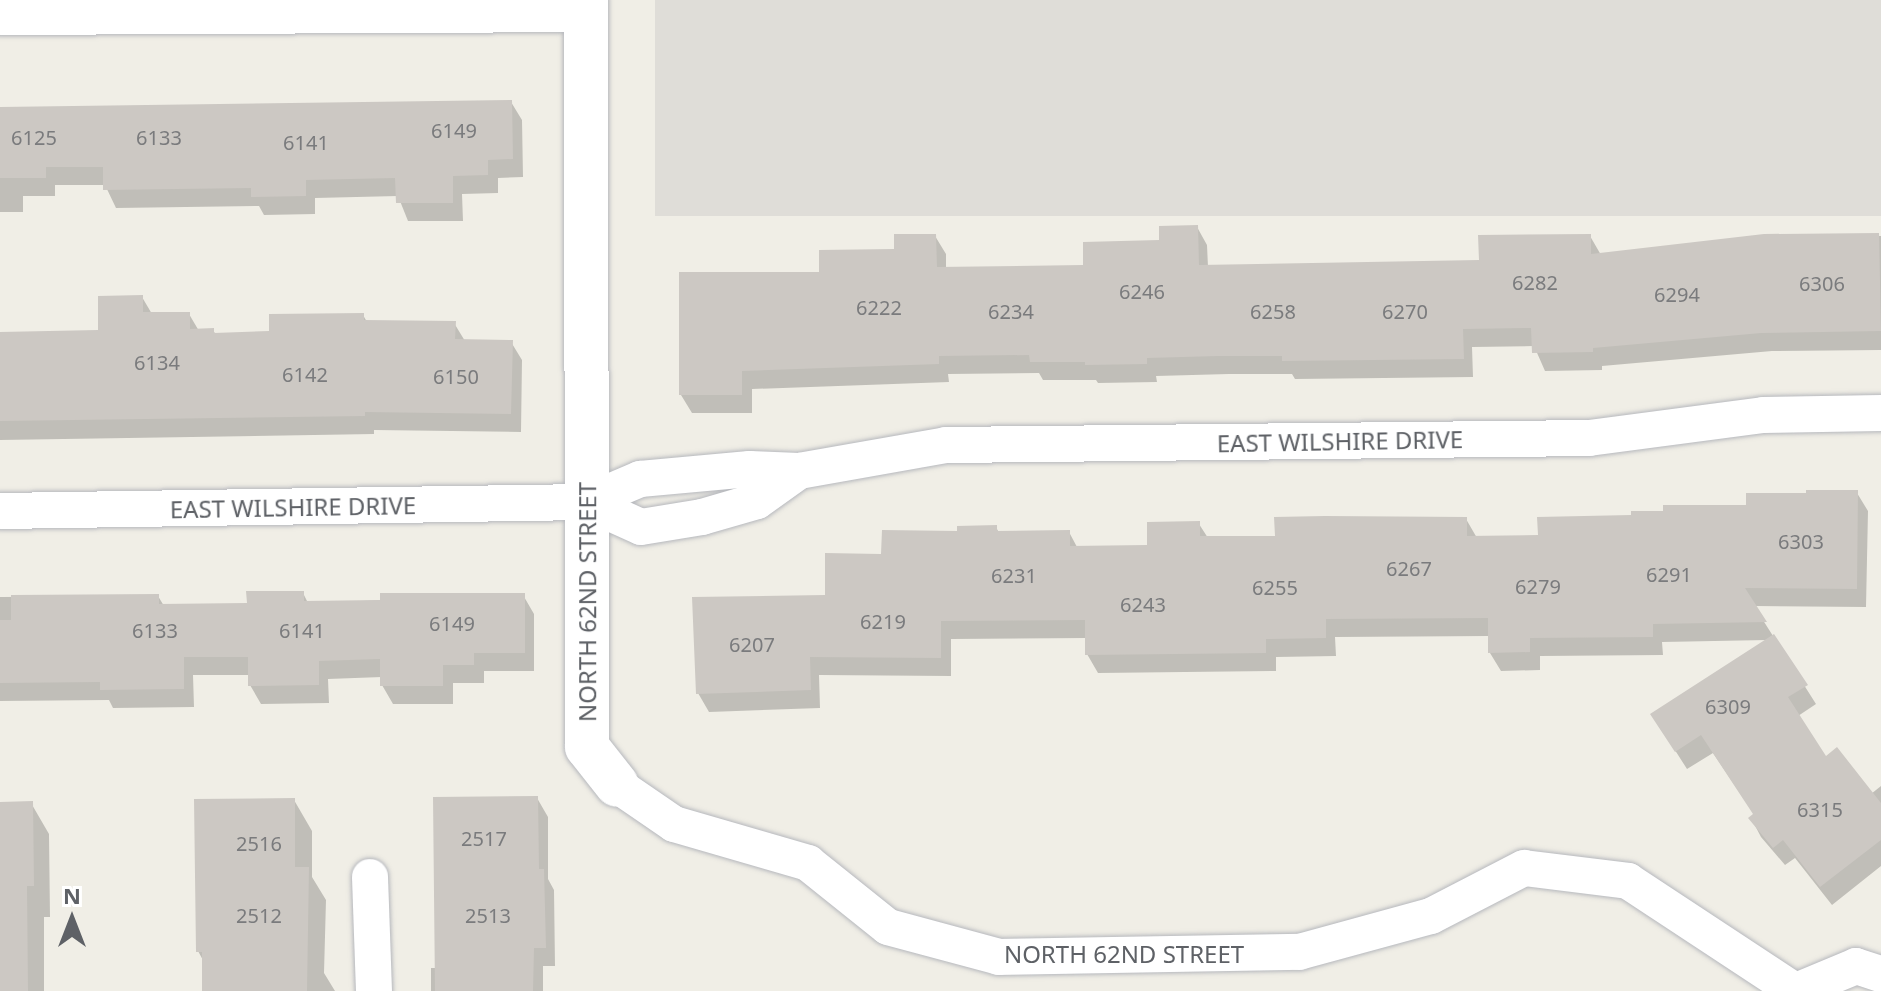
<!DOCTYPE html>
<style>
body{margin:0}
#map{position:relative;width:1881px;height:991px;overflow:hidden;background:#f0eee6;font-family:"Noto Sans",sans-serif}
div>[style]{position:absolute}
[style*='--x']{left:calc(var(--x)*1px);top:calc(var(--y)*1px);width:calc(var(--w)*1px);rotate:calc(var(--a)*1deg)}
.industrial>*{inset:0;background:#dfddd8;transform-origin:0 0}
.shadow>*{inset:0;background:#0003}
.building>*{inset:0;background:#ccc8c3}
.roads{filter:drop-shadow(0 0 2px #b6b8bd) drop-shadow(0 0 2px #b6b8bd)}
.street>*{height:36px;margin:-18px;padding:0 18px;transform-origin:18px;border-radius:18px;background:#fff}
.secondary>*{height:44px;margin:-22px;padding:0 22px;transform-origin:22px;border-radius:22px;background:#fff}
span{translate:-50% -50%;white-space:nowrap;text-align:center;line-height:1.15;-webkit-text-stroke:8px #fff;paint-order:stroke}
.number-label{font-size:20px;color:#7a7b7d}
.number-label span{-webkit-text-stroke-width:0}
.street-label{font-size:24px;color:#5e6166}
.north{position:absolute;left:32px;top:879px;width:80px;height:80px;-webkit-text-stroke:6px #fff;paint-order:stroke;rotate:0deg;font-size:22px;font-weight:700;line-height:32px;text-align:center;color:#5e6166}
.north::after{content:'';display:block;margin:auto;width:28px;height:36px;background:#5e6166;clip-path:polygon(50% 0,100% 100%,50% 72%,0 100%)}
</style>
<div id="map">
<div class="industrial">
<div style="left:655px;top:0;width:1226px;height:216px"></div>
</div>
<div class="shadow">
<div style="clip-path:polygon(511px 102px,522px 120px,523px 177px,498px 178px,498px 193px,462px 194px,463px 221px,408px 221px,398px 196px,315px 198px,315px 214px,264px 215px,259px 206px,116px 208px,105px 185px,55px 185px,55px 196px,23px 196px,23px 212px,0 212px,0 109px)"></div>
<div style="clip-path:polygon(1197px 227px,1207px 245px,1208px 267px,1481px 262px,1590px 236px,1601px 255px,1764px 236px,1881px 236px,1881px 350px,1772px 351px,1602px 366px,1602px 370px,1545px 371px,1534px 346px,1472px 347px,1473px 377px,1295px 379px,1292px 374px,1229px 374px,1156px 376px,1157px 382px,1098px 383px,1096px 380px,1043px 380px,1039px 373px,948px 374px,949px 382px,752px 389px,752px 413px,692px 413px,681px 395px,821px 274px,935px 236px,946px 254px,946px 268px,1085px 267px)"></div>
<div style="clip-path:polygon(142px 297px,152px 314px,189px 314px,199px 331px,213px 330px,216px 335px,271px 333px,363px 315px,367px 322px,454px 323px,465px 341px,511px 342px,522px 360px,521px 432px,374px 430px,374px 434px,0 440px,0 334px,100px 332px)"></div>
<div style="clip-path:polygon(1857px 493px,1868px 511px,1866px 607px,1754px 606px,1816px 704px,1798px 716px,1826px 759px,1871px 794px,1881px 786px,1881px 866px,1832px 905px,1795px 858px,1785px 865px,1761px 837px,1751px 818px,1755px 815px,1713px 753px,1687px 769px,1664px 733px,1767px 640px,1662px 642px,1663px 655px,1540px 656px,1540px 670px,1501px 671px,1490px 653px,1490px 636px,1335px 637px,1336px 656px,1276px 657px,1276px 671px,1098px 673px,1087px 654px,1087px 638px,951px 639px,951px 676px,819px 675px,820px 708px,709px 712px,698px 693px,883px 556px,959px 533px,996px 527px,999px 533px,1069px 532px,1077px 547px,1149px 546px,1199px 524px,1208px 538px,1277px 538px,1466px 519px,1477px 538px,1540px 537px,1633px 517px)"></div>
<div style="clip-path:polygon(303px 593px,308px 603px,523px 595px,534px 614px,534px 671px,484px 671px,484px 683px,453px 683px,453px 704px,393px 704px,382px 685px,382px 677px,328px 679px,329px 703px,261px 704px,250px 685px,250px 675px,193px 675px,194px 707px,113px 708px,109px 700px,0 701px,0 597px,158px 596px,164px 606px,249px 605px)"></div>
<div style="clip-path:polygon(537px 798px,548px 817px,548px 879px,554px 890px,555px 966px,543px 966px,543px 991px,431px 991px,431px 968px,436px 968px)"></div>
<div style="clip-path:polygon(294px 800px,312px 831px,312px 877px,326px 900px,324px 973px,335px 991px,204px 991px,204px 962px,198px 951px)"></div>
<div style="clip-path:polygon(0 803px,31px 803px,49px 834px,50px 917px,44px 917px,44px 991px,0 991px)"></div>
</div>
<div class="building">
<div style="clip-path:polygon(512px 100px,513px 159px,488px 160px,488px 175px,453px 176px,453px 203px,396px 203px,395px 178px,306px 180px,306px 196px,251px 197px,251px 188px,103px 190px,103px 167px,46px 167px,46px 178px,0 178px,0 107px)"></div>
<div style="clip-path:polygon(1198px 225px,1199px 265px,1479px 260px,1478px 235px,1591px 234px,1591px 254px,1764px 234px,1879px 233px,1881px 331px,1761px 333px,1593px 348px,1593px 352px,1532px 353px,1531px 328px,1463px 329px,1464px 359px,1282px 361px,1282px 356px,1218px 356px,1147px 358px,1147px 364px,1085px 365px,1085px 362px,1030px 362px,1029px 355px,939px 356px,939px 364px,742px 371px,742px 395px,679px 395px,679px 272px,819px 272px,819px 250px,894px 249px,894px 234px,936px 234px,937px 267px,1083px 265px,1083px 242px,1159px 240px,1159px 226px)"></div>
<div style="clip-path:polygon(143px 295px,143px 312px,190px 312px,190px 329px,214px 328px,214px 333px,269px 331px,269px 314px,364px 313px,364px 320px,456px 321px,455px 339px,513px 340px,511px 414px,365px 412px,365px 416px,0 421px,0 332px,98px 330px,98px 296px)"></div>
<div style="clip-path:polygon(1806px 490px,1858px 490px,1857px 589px,1745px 588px,1767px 622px,1653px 624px,1653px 637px,1530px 638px,1530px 652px,1488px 653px,1488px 618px,1326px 619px,1326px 638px,1266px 639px,1266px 653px,1085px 655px,1085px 620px,941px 621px,941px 658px,810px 657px,811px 690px,696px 694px,692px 597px,825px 595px,825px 553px,881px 554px,882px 530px,957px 531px,957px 526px,997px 525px,997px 531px,1070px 530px,1070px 546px,1147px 545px,1147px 522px,1200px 521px,1200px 536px,1275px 536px,1274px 517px,1325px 516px,1467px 517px,1467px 536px,1538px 535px,1537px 517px,1631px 515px,1631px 511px,1663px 511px,1663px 505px,1746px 505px,1746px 493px,1806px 493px)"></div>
<div style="clip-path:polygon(246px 591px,304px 591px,304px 601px,380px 600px,380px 593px,525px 593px,525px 653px,474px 653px,474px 665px,443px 665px,443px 686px,380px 686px,380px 659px,319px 661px,319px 685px,248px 686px,248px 657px,184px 657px,184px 689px,100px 690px,100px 682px,0 683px,0 620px,11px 620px,11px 595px,159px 594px,159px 604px,247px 603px)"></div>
<div style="clip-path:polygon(1774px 634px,1808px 685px,1788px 697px,1826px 756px,1837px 747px,1881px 803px,1881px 840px,1820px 887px,1783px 840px,1773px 848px,1748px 818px,1753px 814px,1701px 735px,1675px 752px,1650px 714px)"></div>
<div style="clip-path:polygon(538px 796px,539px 869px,544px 869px,546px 948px,534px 948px,533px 991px,435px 991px,433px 797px)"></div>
<div style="clip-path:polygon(295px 798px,295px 867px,309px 867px,307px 991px,202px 991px,202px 952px,196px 952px,194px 799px)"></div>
<div style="clip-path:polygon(33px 801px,34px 886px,27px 886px,28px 991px,0 991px,0 802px)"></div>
</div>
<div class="roads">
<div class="street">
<div style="--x:0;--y:17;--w:585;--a:-0.29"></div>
<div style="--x:586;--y:502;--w:60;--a:24.4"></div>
<div style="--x:641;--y:527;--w:62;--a:-9.3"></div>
<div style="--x:702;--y:517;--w:57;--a:-16.2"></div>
<div style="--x:757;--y:501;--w:52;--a:-35.5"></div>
<div style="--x:0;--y:511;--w:586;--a:-0.88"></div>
<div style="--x:586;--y:502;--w:59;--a:-23.1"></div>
<div style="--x:640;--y:479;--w:110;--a:-5.2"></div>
<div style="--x:750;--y:469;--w:49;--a:2.3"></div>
<div style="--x:799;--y:471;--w:149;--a:-10"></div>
<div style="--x:946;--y:445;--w:643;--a:-0.62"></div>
<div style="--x:1589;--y:438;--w:176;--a:-7.5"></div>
<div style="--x:1763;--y:415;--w:118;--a:-1"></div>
<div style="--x:617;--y:785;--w:69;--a:34.4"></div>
<div style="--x:674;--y:824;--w:140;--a:16.2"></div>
<div style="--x:808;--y:863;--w:102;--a:38.7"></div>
<div style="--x:888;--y:927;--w:115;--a:15.1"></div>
<div style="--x:999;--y:957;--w:300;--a:-1"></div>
<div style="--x:1299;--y:952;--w:137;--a:-15.3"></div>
<div style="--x:1431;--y:916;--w:105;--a:-27.3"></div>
<div style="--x:1524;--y:868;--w:105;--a:7.1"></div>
<div style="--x:1628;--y:881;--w:200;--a:33.4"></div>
<div style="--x:370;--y:877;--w:114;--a:88"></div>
<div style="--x:1796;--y:991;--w:65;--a:-22.6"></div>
<div style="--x:1856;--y:966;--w:26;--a:18"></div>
</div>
<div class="secondary">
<div style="--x:586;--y:0;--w:747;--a:89.92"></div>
<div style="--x:587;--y:747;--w:48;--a:51.7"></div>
</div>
</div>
<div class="number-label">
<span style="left:454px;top:130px">6149</span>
<span style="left:34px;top:137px">6125</span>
<span style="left:159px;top:137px">6133</span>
<span style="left:306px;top:142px">6141</span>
<span style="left:1535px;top:282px">6282</span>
<span style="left:1822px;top:283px">6306</span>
<span style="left:1142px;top:291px">6246</span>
<span style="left:1677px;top:294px">6294</span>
<span style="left:879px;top:307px">6222</span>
<span style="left:1011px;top:311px">6234</span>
<span style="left:1273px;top:311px">6258</span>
<span style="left:1405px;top:311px">6270</span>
<span style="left:157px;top:362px">6134</span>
<span style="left:305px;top:374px">6142</span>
<span style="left:456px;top:376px">6150</span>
<span style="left:1801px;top:541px">6303</span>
<span style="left:1409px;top:568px">6267</span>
<span style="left:1669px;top:574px">6291</span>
<span style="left:1014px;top:575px">6231</span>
<span style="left:1538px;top:586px">6279</span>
<span style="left:1275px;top:587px">6255</span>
<span style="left:1143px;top:604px">6243</span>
<span style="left:883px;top:621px">6219</span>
<span style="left:452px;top:623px">6149</span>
<span style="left:155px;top:630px">6133</span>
<span style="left:302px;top:630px">6141</span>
<span style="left:752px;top:644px">6207</span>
<span style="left:1728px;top:706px">6309</span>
<span style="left:1820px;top:809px">6315</span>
<span style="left:484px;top:838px">2517</span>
<span style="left:259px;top:843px">2516</span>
<span style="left:259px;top:915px">2512</span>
<span style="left:488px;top:915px">2513</span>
</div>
<div class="street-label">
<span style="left:1340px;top:441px;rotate:-1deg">EAST WILSHIRE DRIVE</span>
<span style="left:293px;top:507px;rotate:-1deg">EAST WILSHIRE DRIVE</span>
<span style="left:587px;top:602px;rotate:-90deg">NORTH 62ND STREET</span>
<span style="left:1124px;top:954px">NORTH 62ND STREET</span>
</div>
<div class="north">N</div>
</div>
